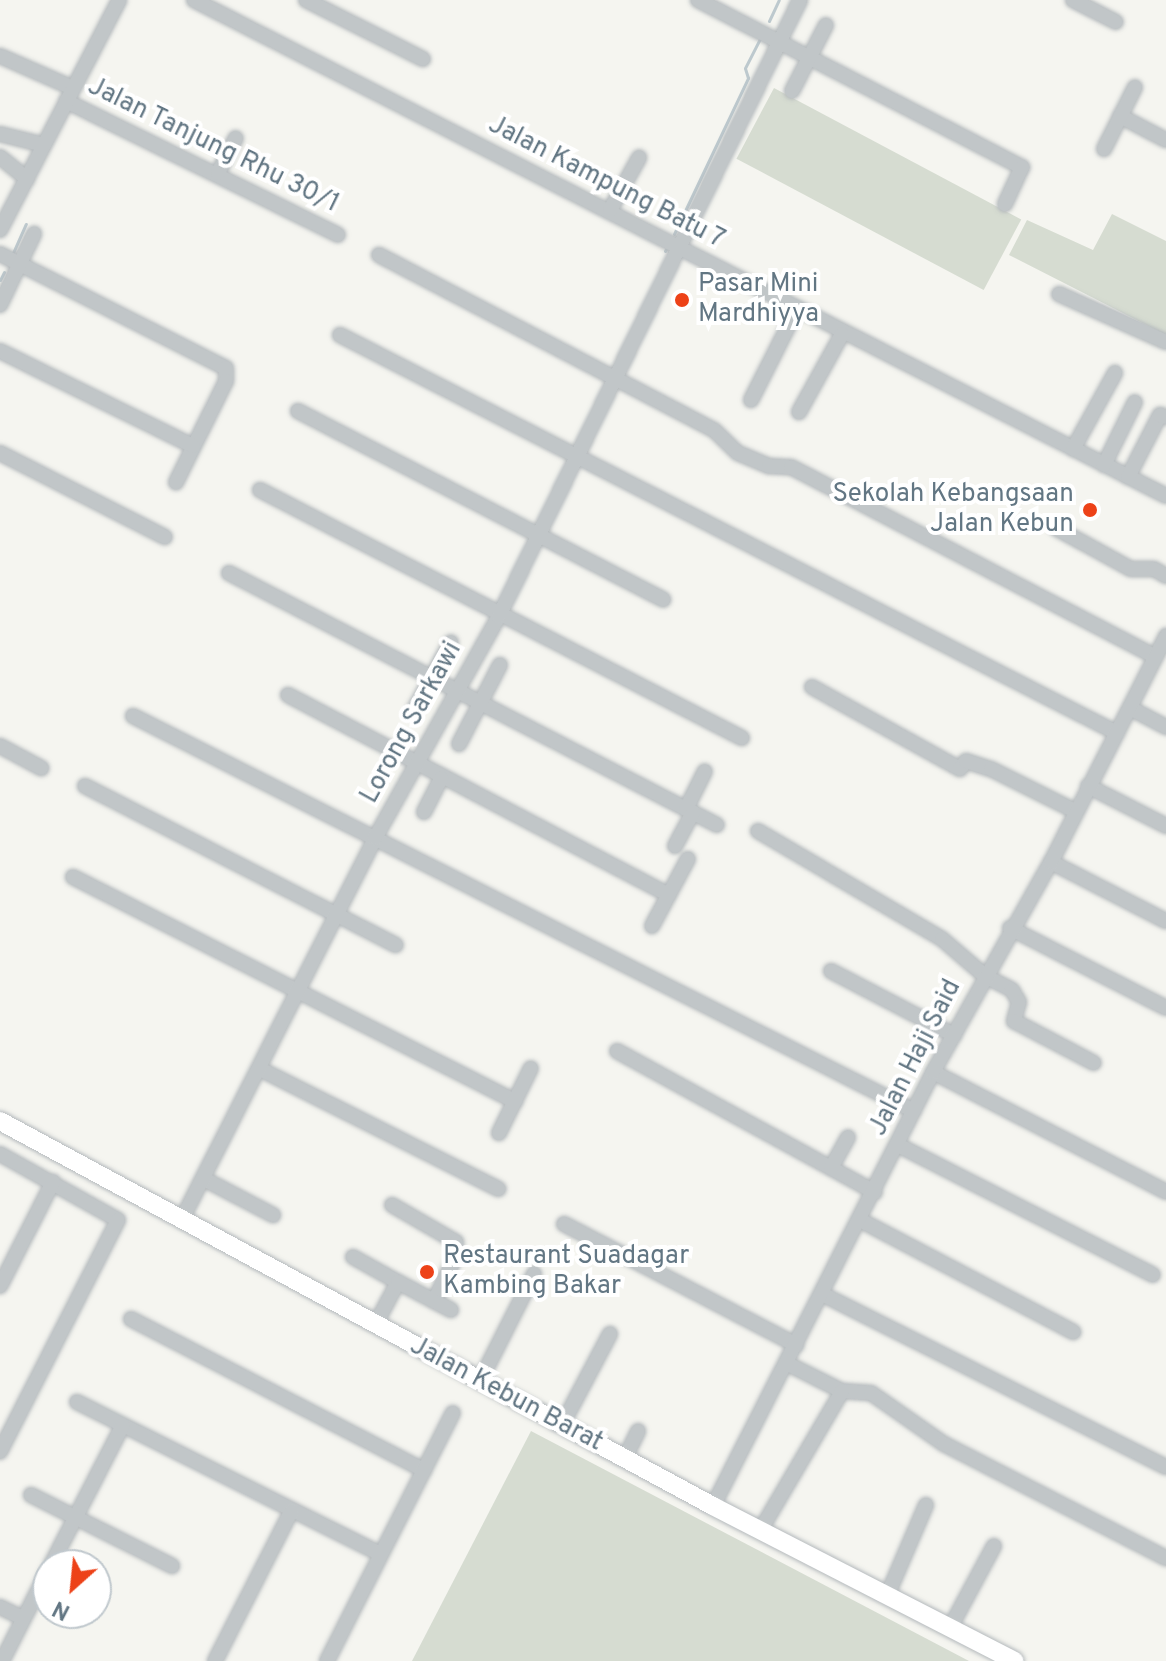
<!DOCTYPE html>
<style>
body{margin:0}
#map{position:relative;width:1166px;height:1661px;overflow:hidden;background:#f5f5f0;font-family:Overpass,sans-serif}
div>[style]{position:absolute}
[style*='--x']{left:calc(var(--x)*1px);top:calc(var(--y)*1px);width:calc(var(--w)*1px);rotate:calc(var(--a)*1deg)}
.green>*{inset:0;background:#d6dcd1;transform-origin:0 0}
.stream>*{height:3px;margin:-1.5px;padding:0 1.5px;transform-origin:1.5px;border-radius:1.5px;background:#bdc9ce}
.roads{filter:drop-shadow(0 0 2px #b4b9bc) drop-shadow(0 0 2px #b4b9bc)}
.minor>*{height:14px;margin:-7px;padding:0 7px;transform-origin:7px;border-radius:7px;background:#c1c6c8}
.major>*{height:18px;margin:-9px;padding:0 9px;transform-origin:9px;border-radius:9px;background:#fff}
.dots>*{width:22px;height:22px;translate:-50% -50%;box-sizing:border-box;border:4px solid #fff;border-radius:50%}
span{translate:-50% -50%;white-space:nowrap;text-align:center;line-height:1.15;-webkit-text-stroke:8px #fff;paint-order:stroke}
.street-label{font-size:26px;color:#627683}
.poi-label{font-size:26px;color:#627683}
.left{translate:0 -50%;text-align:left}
.right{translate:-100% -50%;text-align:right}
.north{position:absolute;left:32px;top:1549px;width:80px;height:80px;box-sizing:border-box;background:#fff;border:2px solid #c0c8cd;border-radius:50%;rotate:207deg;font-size:22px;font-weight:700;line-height:32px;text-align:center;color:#627683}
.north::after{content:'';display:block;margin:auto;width:28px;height:36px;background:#ed4218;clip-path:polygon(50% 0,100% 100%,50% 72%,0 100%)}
</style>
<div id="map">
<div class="green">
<div style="left:774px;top:88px;width:280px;height:80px;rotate:28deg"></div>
<div style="clip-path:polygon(1112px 214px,1166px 241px,1166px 335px,1009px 255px,1027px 220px,1093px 250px)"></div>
<div style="clip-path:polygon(531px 1431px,969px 1661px,412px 1661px)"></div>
</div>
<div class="stream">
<div style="--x:769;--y:21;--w:23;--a:-65"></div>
<div style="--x:674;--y:234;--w:173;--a:-64.6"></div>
<div style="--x:748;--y:78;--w:10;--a:-107"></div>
<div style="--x:745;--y:68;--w:35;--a:-63"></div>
<div style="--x:665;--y:251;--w:2;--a:-63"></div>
<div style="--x:12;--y:255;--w:34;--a:-66"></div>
<div style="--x:0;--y:280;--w:9;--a:-63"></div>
</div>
<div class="roads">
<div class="minor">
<div style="--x:194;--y:0;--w:1091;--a:27.03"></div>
<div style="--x:306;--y:0;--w:131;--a:26.8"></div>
<div style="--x:698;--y:0;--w:365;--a:27.3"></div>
<div style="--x:1022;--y:167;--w:41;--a:114.7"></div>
<div style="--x:1073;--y:0;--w:48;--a:27.1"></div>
<div style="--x:0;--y:56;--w:80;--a:23.7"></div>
<div style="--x:792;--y:91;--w:74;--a:-62.7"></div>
<div style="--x:66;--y:101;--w:303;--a:26.2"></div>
<div style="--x:1120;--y:116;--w:52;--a:27.6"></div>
<div style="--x:0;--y:134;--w:45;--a:14"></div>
<div style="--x:1104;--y:149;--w:69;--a:-63.4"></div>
<div style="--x:0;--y:157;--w:35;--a:39"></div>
<div style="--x:218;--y:173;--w:39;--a:-63"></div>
<div style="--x:610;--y:210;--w:60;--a:-60.9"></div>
<div style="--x:0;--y:230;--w:259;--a:-62.6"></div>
<div style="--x:0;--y:254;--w:253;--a:26.8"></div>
<div style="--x:226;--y:368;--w:13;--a:90"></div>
<div style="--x:226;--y:381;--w:113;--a:116.3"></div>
<div style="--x:379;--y:255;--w:378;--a:27.6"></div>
<div style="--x:714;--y:430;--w:33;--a:44"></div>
<div style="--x:738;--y:453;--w:34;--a:23"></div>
<div style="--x:769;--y:466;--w:22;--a:3"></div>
<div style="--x:791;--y:467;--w:411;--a:27.5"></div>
<div style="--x:1059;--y:294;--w:117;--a:24.2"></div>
<div style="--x:0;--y:305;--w:79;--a:-64.4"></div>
<div style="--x:340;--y:335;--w:873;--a:27.12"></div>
<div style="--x:0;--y:351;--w:215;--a:26.2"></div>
<div style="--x:751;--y:400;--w:100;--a:-63.2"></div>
<div style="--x:298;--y:411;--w:411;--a:27.3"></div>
<div style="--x:799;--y:412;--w:89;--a:-61.1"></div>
<div style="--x:1073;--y:449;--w:87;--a:-61.1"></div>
<div style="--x:0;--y:453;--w:185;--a:27"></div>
<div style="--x:1104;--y:465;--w:70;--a:-63.8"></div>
<div style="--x:1128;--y:477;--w:70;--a:-62.7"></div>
<div style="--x:1160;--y:415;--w:6;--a:18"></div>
<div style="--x:260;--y:490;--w:542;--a:27.23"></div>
<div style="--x:1056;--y:528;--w:85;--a:28.7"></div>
<div style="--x:1131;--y:569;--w:23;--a:0"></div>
<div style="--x:1154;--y:569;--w:14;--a:30"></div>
<div style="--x:229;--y:573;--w:549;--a:27.31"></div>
<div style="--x:812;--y:687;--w:169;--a:29"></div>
<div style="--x:960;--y:769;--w:10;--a:-53"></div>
<div style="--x:966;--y:761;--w:26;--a:18"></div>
<div style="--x:991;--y:769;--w:94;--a:26.6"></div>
<div style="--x:288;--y:695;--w:430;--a:27.7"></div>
<div style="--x:1130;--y:708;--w:41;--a:27.8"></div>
<div style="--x:414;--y:710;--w:77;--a:-61.4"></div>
<div style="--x:133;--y:716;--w:875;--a:26.83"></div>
<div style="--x:459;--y:744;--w:89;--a:-62.6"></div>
<div style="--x:0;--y:746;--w:47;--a:28.2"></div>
<div style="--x:85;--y:786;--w:349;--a:27.1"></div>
<div style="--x:1088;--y:786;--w:88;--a:27.1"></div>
<div style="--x:686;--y:809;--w:42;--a:-63.4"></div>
<div style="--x:424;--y:812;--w:38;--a:-63"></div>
<div style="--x:758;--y:831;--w:213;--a:30.4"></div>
<div style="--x:942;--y:939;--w:57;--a:40.7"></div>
<div style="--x:985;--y:976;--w:30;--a:27"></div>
<div style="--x:1012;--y:990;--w:14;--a:60"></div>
<div style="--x:1019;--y:1002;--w:20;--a:105"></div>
<div style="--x:1014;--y:1021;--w:90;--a:27.7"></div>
<div style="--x:675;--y:846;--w:38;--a:-62"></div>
<div style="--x:1051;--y:862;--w:129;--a:27.2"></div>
<div style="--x:73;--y:877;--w:496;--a:26.9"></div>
<div style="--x:652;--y:926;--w:76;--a:-61.8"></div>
<div style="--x:1010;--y:928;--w:175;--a:27.1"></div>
<div style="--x:831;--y:971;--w:139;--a:27.5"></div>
<div style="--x:617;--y:1051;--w:294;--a:28.7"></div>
<div style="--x:260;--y:1069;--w:267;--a:26.7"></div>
<div style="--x:933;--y:1072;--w:262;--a:27.2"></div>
<div style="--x:499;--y:1133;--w:72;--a:-63.8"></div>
<div style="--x:898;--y:1145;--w:286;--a:27"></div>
<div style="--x:0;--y:1154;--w:135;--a:29.2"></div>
<div style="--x:118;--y:1220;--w:260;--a:117"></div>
<div style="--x:831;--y:1168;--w:35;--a:-61"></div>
<div style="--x:204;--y:1179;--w:78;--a:27.6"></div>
<div style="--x:392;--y:1205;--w:74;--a:30"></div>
<div style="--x:456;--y:1242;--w:16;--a:94"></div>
<div style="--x:455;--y:1258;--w:48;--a:116"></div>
<div style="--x:860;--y:1220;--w:241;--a:27.7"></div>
<div style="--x:181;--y:1221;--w:429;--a:-63.1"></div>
<div style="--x:375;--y:838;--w:254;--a:-60.8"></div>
<div style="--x:499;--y:616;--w:686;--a:-63.96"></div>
<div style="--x:564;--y:1224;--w:262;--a:27.5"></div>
<div style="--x:353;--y:1257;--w:51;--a:29.1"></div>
<div style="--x:398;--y:1282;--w:49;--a:118.1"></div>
<div style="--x:398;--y:1282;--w:60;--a:27.8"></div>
<div style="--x:0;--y:1286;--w:117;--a:-63"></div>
<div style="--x:822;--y:1294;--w:385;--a:26.7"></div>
<div style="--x:131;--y:1319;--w:330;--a:27.3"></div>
<div style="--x:786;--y:1363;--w:63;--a:26.6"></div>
<div style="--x:842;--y:1391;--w:29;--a:4"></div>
<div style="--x:871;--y:1393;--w:89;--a:34.9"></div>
<div style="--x:944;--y:1444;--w:250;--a:27.2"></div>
<div style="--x:480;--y:1381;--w:120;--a:-63.2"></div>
<div style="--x:77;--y:1402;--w:340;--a:26.6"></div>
<div style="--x:562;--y:1425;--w:103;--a:-62.2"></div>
<div style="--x:625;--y:1458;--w:30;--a:-64"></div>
<div style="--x:31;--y:1495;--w:158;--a:26.7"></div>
<div style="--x:713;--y:1506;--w:487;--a:-63.1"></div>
<div style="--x:933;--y:1072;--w:241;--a:-60.7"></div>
<div style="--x:1051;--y:862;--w:254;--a:-63"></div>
<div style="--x:760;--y:1531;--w:162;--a:-59.6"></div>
<div style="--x:51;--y:1565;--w:157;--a:-62.8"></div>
<div style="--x:887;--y:1596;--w:99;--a:-66.8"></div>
<div style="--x:0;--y:1607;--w:25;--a:26"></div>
<div style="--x:950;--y:1628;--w:93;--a:-61.8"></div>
<div style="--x:2;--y:1661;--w:101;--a:-62.9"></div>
<div style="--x:215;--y:1661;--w:169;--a:-63"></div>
<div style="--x:327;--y:1661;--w:278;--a:-63.1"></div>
</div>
<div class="major">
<div style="--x:0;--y:1121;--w:810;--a:28.37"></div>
<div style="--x:713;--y:1506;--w:339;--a:27.2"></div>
</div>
</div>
<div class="dots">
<div style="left:682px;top:300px;background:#ed4218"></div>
<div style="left:1090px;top:510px;background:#ed4218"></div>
<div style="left:427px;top:1272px;background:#ed4218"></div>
</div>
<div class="street-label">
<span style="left:213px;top:146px;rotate:26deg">Jalan Tanjung Rhu 30/1</span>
<span style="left:606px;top:183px;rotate:27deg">Jalan Kampung Batu 7</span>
<span style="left:412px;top:723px;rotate:-61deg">Lorong Sarkawi</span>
<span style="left:916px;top:1058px;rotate:-63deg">Jalan Haji Said</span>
<span style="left:506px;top:1395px;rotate:28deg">Jalan Kebun Barat</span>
</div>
<div class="poi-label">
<span class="left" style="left:698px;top:300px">Pasar Mini<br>Mardhiyya</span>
<span class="right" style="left:1074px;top:510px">Sekolah Kebangsaan<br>Jalan Kebun</span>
<span class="left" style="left:443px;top:1272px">Restaurant Suadagar<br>Kambing Bakar</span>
</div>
<div class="north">N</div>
</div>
